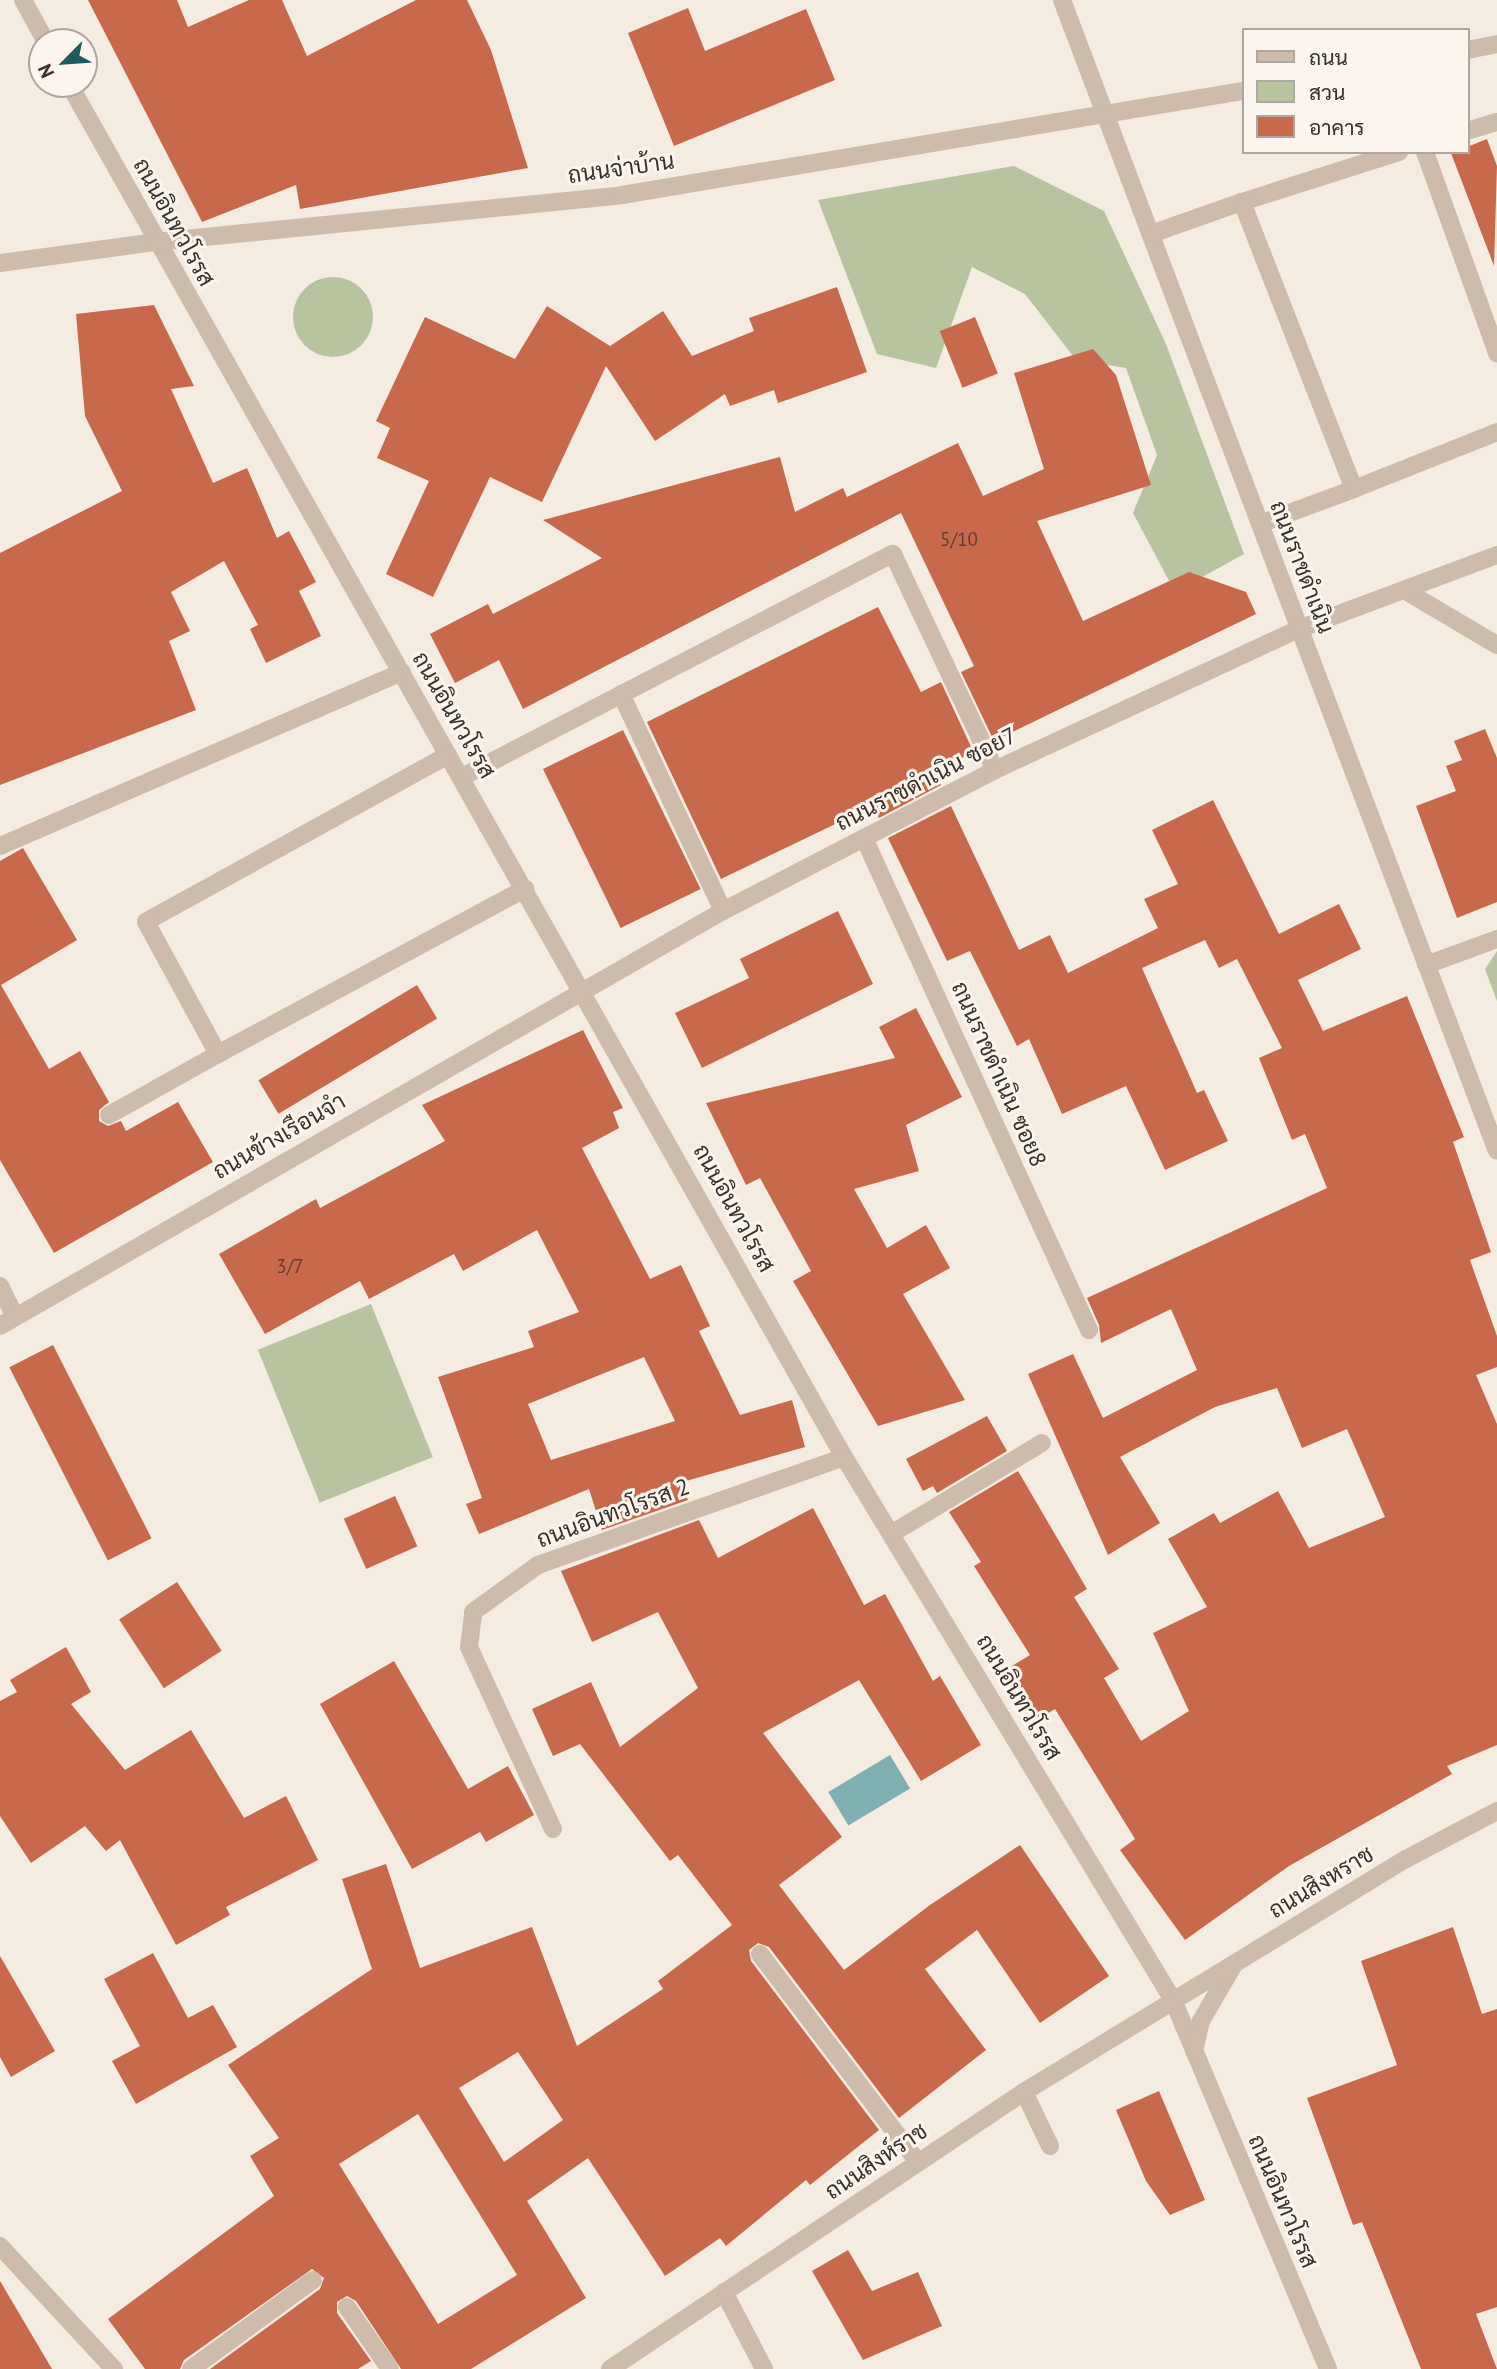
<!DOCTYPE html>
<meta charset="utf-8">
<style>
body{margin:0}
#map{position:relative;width:1497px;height:2369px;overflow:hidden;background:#f4ebe1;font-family:"PT Sans",Sarabun,sans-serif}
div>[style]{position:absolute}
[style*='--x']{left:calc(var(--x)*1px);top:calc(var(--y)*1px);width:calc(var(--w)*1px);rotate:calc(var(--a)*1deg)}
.green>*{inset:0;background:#b8c4a0;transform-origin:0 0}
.round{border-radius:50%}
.water>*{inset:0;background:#7fb0b2;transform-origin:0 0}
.building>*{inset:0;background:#c8694b;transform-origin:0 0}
.minor>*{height:18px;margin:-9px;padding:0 9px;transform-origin:9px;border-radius:9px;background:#cdbbac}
span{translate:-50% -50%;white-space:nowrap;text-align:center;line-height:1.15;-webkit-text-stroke:6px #fbf5ee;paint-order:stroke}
.number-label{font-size:19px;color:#5e3e33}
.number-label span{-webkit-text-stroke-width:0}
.street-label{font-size:23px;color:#3b302b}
.legend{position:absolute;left:1242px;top:28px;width:228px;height:126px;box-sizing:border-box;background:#fbf5ee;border:2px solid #aea6a0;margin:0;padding:9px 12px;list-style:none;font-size:21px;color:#3b302b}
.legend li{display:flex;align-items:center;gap:14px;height:35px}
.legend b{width:35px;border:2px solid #aea6a0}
.north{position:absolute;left:28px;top:28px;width:70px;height:70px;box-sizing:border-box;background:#fbf5ee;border:2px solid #aea6a0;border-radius:50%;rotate:245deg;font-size:19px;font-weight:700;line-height:28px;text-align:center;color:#3b302b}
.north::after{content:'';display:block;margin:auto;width:24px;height:32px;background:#1f5a5e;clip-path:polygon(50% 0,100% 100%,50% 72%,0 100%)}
</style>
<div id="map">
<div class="green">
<div style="clip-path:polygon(1014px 166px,1104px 211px,1166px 344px,1244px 554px,1175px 592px,1133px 513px,1157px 455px,1126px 368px,1076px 360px,1025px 294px,972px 267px,936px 368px,877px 354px,818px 200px)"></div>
<div class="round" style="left:293px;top:277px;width:80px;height:80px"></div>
<div style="clip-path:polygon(1497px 951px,1497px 1001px,1485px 969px)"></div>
<div style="left:371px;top:1304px;width:165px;height:122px;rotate:68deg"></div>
</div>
<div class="water">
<div style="left:890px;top:1755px;width:39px;height:72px;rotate:59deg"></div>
</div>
<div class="building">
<div style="clip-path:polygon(88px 0,177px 0,188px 27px,249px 0,282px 0,307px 56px,416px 0,467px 0,491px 50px,528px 168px,300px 209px,296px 185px,202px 222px)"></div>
<div style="clip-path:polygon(688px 8px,705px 51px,806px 9px,835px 80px,674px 146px,628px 33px)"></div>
<div style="clip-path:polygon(1487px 139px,1497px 166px,1494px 266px,1451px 153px,1467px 152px,1467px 147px)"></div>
<div style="clip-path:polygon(837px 287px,867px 372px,778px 403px,774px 390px,730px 406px,725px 394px,655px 441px,606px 366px,542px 502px,490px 477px,433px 597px,386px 574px,429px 481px,377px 458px,390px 428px,376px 421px,425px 317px,515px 359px,547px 306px,610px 346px,663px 311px,692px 356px,754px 331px,749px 318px)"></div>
<div style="clip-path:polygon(154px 305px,194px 386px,171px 389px,213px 483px,247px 468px,277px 538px,289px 531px,316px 582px,299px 591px,321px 636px,266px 663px,250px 629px,258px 625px,224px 561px,171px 592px,190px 631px,169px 641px,196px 710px,0 785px,0 553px,122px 491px,85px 416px,76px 314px)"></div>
<div style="left:975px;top:317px;width:61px;height:38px;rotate:68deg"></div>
<div style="clip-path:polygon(1093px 349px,1116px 375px,1151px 485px,1037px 521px,1083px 621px,1189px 572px,1246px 592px,1256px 614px,994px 741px,961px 672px,974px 666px,901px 513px,523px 709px,499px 660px,455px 683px,430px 634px,488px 604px,493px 614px,602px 558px,543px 520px,780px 457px,795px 512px,843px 488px,847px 497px,958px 443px,983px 496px,1044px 469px,1014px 373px)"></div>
<div style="clip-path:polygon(878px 607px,921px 692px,941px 682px,973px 751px,936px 774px,941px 785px,879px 818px,873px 806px,721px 879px,647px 722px)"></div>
<div style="clip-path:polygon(1485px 729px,1497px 758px,1497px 902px,1457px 918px,1416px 806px,1456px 791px,1446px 766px,1462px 760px,1454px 741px)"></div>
<div style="left:623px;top:730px;width:177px;height:89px;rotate:64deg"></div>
<div style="clip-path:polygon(1213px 800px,1279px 934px,1339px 904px,1361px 949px,1298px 980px,1323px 1031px,1407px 996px,1464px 1137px,1453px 1142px,1491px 1252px,1470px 1260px,1497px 1336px,1497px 1367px,1476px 1375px,1497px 1424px,1497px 1745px,1447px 1766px,1452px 1774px,1289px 1866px,1185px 1940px,1120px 1850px,1135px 1839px,1055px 1709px,1038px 1719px,1007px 1669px,1030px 1655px,974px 1566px,981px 1562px,949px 1512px,1018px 1471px,1087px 1589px,1074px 1597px,1119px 1669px,1104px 1678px,1141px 1741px,1189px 1711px,1153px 1633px,1207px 1607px,1168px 1539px,1214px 1513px,1220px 1523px,1278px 1491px,1309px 1548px,1385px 1517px,1347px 1429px,1302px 1448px,1277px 1388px,1215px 1407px,1120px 1457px,1160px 1523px,1108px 1555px,1028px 1374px,1073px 1354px,1103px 1418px,1197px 1370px,1171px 1309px,1101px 1343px,1099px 1325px,1087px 1298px,1327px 1188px,1305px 1134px,1292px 1140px,1259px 1058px,1282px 1048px,1237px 959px,1219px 968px,1205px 940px,1142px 968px,1197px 1093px,1204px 1090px,1228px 1141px,1165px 1170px,1126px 1086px,1062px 1114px,1029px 1039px,1017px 1046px,970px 951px,947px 961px,888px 838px,951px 806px,1019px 950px,1050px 935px,1068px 973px,1158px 928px,1144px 899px,1178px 884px,1152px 830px)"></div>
<div style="clip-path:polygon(23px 848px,77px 940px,1px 985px,49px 1069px,80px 1051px,109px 1102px,99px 1110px,99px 1121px,108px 1126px,121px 1121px,126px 1131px,178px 1102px,213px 1162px,54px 1253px,0 1160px,0 861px)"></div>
<div style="clip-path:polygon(838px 911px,873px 984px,702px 1068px,675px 1013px,749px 978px,740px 959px)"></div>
<div style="left:417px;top:985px;width:39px;height:185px;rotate:59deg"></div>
<div style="clip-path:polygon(916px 1008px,962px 1097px,906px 1125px,919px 1171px,854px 1189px,887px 1248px,926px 1225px,950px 1268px,903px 1294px,965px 1400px,878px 1426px,793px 1281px,811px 1271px,760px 1178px,746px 1185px,706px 1103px,895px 1058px,879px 1027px)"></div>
<div style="clip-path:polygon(evenodd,583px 1030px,623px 1108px,613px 1112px,619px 1128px,582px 1148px,650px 1279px,681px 1265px,710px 1326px,699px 1331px,740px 1415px,792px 1400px,805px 1447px,679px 1483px,688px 1500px,602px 1530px,589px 1489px,479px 1534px,466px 1504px,482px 1498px,438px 1377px,534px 1347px,528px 1331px,579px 1312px,537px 1230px,463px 1271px,454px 1254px,369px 1299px,360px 1281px,265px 1334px,219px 1254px,316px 1199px,320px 1208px,445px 1141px,422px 1105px,583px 1030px,644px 1357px,675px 1421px,551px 1460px,528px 1404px,644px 1357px)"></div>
<div style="left:53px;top:1345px;width:217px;height:49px;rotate:63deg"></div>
<div style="clip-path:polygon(987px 1416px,1007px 1451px,937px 1493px,933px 1486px,923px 1491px,906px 1459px)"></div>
<div style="left:395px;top:1496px;width:55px;height:56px;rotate:66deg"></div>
<div style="clip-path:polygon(evenodd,813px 1508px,864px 1605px,885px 1594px,933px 1681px,940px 1676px,981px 1745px,921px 1781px,859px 1680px,763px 1733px,842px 1837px,779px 1885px,844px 1970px,930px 1905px,1020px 1845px,1109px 1976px,1040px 2023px,977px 1930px,925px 1969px,986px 2050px,899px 2118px,769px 1947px,758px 1943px,749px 1950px,751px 1961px,879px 2130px,810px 2185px,806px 2180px,726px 2246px,720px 2238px,665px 2276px,588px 2158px,527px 2201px,586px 2298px,471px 2369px,401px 2369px,356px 2301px,347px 2296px,337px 2302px,337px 2313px,371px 2361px,358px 2369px,210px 2369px,320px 2289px,324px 2278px,312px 2269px,184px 2360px,180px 2369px,145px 2369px,108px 2319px,274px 2196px,250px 2156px,279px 2138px,228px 2065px,372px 1969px,342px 1879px,386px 1864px,420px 1968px,532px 1927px,577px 2046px,663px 1989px,658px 1981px,732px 1925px,678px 1855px,670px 1861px,580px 1744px,553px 1756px,532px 1709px,591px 1682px,620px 1747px,698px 1688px,658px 1612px,592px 1642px,561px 1571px,699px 1520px,718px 1558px,813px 1508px,518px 2052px,563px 2120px,504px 2162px,459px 2088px,518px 2052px,813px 1508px,418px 2114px,517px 2275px,438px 2324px,339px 2164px,418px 2114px)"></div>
<div style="left:177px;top:1582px;width:82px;height:69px;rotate:57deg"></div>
<div style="clip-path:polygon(66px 1647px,91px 1692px,71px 1704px,125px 1770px,191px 1730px,244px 1818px,286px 1796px,318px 1860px,226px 1907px,230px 1915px,176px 1945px,120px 1840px,106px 1851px,85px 1826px,31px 1863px,0 1816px,0 1701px,17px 1692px,10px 1680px)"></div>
<div style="clip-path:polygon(394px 1661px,468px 1789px,508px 1766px,534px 1815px,486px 1842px,480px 1832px,412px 1869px,320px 1704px)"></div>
<div style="clip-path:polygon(1453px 1927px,1482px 2014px,1497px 2009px,1497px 2307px,1476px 2314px,1497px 2369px,1421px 2369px,1362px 2222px,1353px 2225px,1307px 2098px,1397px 2065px,1361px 1961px)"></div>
<div style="clip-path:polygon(153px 1953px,188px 2018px,213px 2005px,237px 2047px,136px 2104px,112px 2061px,140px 2046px,104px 1979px)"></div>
<div style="clip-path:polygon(0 1956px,55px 2051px,11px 2077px,0 2057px)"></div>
<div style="clip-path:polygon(1159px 2091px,1205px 2200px,1170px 2215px,1146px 2181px,1116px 2110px)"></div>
<div style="clip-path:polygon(848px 2250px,872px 2291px,918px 2272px,942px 2326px,863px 2360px,812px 2271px)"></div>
<div style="clip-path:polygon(0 2281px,52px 2369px,0 2369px)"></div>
</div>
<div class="minor">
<div style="--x:23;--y:0;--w:48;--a:61.3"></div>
<div style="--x:1062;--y:0;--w:1230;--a:69.3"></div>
<div style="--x:1467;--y:50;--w:31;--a:-11"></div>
<div style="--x:69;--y:84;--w:1577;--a:60.56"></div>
<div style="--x:844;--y:1457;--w:635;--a:58.79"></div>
<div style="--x:1173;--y:2000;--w:400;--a:67.2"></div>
<div style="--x:1467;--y:131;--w:31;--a:-17"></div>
<div style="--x:1425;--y:152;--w:214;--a:70.3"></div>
<div style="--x:1242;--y:202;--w:165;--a:-17.7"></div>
<div style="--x:1151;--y:234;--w:96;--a:-19.4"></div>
<div style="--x:1242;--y:202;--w:308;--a:68.7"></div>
<div style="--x:1354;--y:489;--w:100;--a:159.6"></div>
<div style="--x:0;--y:263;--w:156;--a:-7.7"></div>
<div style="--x:155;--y:242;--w:469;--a:-5.7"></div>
<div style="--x:622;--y:195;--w:630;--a:-9.51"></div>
<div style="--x:1354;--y:489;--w:154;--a:-21.7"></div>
<div style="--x:1404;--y:590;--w:108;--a:30.6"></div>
<div style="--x:621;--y:694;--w:240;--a:64.8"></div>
<div style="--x:448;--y:755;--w:345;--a:151.1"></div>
<div style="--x:146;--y:922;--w:150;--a:61.4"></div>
<div style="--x:218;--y:1054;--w:349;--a:-28.3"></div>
<div style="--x:462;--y:777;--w:485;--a:-27.4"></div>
<div style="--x:893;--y:554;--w:239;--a:64.7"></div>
<div style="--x:864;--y:838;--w:541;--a:65.42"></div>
<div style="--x:0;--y:846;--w:438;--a:-23.4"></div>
<div style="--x:1426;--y:965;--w:76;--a:-20.1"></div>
<div style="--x:109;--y:1115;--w:125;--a:-29.2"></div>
<div style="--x:0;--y:1286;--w:34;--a:64"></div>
<div style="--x:0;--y:1326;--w:834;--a:-29.86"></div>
<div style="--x:723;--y:911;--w:306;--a:-27.4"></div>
<div style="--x:995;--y:770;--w:335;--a:-24.9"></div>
<div style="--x:1299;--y:629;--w:211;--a:-20.5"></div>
<div style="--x:891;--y:1534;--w:176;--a:-31.1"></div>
<div style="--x:553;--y:1829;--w:200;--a:-114.8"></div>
<div style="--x:469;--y:1647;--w:35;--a:-83"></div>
<div style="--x:473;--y:1612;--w:80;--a:-35.9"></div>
<div style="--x:538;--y:1565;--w:324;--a:-19.4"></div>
<div style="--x:760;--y:1954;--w:261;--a:52.8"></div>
<div style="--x:1194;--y:2051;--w:31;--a:-77"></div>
<div style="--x:1201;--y:2021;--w:64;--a:-59.8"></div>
<div style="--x:1024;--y:2092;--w:60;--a:64.3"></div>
<div style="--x:0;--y:2246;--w:168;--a:47.2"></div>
<div style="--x:724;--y:2292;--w:87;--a:62.5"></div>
<div style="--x:347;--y:2307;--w:75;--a:55.3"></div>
<div style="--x:191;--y:2369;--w:151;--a:-36.1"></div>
<div style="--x:610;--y:2369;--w:498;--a:-33.8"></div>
<div style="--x:1024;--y:2092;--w:447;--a:-31.4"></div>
<div style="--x:1406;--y:1859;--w:103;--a:-27.8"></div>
</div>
<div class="number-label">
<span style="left:959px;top:540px">5/10</span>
<span style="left:290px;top:1267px">3/7</span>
</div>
<div class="street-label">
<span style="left:621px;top:168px;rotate:-8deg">ถนนจ่าบ้าน</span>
<span style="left:174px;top:222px;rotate:61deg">ถนนอินทวโรรส</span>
<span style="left:1302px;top:567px;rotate:69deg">ถนนราชดำเนิน</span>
<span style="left:454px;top:715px;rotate:60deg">ถนนอินทวโรรส</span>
<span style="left:926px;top:779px;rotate:-27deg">ถนนราชดำเนิน ซอย7</span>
<span style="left:999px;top:1074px;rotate:66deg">ถนนราชดำเนิน ซอย8</span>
<span style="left:279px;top:1136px;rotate:-30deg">ถนนข้างเรือนจำ</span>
<span style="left:734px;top:1208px;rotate:61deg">ถนนอินทวโรรส</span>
<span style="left:613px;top:1513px;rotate:-20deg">ถนนอินทวโรรส 2</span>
<span style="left:1019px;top:1697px;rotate:59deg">ถนนอินทวโรรส</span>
<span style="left:1321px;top:1882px;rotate:-31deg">ถนนสิงหราช</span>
<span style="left:876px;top:2161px;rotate:-34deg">ถนนสิงห์ราช</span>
<span style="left:1283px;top:2201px;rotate:67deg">ถนนอินทวโรรส</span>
</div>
<ul class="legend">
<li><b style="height:9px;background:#cdbbac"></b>ถนน</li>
<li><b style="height:19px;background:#b8c4a0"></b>สวน</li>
<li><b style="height:19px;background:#c8694b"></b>อาคาร</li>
</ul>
<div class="north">N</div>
</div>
